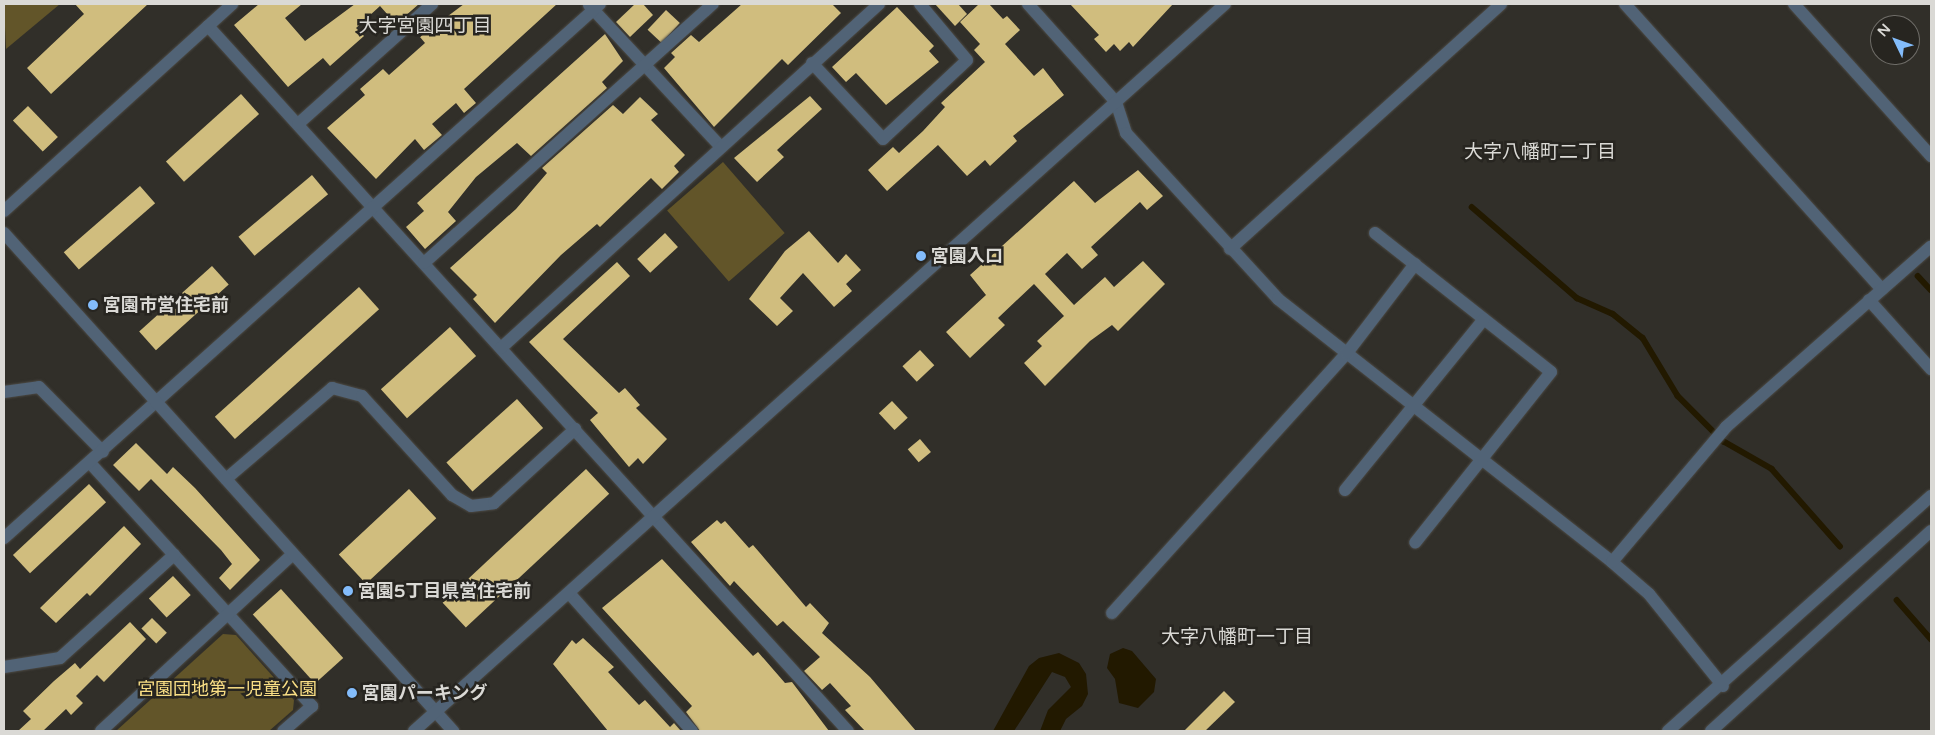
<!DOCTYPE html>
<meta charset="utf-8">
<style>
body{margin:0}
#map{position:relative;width:1935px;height:735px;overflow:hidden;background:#312f29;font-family:"Varela Round","Noto Sans JP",sans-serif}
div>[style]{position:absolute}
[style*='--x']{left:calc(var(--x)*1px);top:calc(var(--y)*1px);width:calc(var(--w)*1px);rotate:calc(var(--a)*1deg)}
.green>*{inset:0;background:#625529;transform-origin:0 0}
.water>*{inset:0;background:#221900}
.stream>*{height:5.5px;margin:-2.75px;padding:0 2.75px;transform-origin:2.75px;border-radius:2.75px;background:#221900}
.building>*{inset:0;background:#d0bd7e;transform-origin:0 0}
.roads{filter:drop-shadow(0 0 1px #4c4a45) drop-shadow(0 0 1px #4c4a45)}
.minor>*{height:12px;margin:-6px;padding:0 6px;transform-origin:6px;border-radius:6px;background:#516376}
.tertiary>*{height:12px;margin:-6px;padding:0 6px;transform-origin:6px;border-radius:6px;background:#516376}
.dots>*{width:14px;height:14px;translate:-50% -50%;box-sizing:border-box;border:2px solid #272520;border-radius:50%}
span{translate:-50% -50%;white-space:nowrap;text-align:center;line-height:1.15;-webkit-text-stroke:5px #272520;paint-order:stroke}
.poi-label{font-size:18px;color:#dad9d5;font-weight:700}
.left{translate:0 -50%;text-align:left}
.park-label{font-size:18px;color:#fadf85}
.neighbourhood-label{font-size:19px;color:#dad9d5}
.frame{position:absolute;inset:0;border:5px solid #dad9d5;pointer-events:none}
.north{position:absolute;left:1870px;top:15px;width:50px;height:50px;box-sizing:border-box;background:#272520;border:1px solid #6f6d68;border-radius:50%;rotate:312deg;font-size:14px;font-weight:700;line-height:20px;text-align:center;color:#dad9d5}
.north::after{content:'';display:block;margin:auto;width:18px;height:22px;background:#83bcfb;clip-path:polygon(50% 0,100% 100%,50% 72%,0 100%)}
</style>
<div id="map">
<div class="green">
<div style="clip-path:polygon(4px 4px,60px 4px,6px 49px)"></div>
<div style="left:723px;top:162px;width:94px;height:74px;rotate:49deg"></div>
<div style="clip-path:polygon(223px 634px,236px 635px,294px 700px,293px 710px,269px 731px,116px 731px)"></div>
</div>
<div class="water">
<div style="clip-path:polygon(1123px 648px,1132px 651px,1156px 679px,1154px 692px,1138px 708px,1119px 703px,1115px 679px,1107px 668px,1110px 654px)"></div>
<div style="clip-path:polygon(1059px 653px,1079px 663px,1086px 674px,1088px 694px,1082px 706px,1066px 719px,1060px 731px,1040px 731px,1048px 710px,1071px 687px,1065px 677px,1052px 672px,1014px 731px,993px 731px,1029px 666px,1039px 658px)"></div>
</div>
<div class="stream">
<div style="--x:1472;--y:207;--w:139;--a:40.9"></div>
<div style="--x:1577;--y:298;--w:39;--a:24"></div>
<div style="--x:1613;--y:314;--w:38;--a:39"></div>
<div style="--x:1643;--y:338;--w:68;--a:58.9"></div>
<div style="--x:1678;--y:396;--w:64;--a:45"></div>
<div style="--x:1723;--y:441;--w:56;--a:29.7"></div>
<div style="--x:1772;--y:469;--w:103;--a:48.6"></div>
<div style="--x:1918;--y:276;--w:19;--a:47"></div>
<div style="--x:1897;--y:600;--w:52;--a:48.9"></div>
</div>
<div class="building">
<div style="clip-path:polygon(75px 4px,148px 4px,51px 94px,27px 68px,84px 14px)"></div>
<div style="clip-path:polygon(259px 4px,302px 4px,285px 18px,305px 41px,355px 4px,419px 4px,396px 24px,380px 6px,356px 28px,364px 36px,330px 66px,323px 58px,288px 87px,234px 25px)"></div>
<div style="clip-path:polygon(464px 4px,557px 4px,464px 89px,476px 103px,464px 113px,456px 103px,432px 124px,442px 135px,424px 150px,415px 139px,376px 179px,327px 128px,365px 95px,360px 89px,383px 69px,389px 75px,425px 43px,420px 37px)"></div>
<div style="clip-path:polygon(635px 4px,643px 4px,653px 15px,630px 37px,616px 22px)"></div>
<div style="clip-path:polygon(742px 4px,832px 4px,841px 13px,788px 65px,782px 59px,714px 127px,664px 68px,675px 57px,671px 53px,691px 35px,699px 42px)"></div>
<div style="clip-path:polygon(935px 4px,958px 4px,967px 14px,955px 26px)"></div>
<div style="clip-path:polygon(979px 4px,989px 4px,1003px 19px,1007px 16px,1020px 30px,1005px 44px,1034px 76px,1043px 68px,1064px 95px,1013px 136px,1017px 141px,990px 166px,985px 160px,967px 176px,938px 145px,887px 191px,868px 170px,893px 147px,899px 153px,923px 131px,945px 107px,941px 103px,985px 62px,974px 50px,980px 44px,960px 22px)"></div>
<div style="clip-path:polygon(1070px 4px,1173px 4px,1133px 47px,1129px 42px,1120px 51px,1114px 44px,1106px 52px,1094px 39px,1099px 35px)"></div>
<div style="clip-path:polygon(897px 7px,934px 46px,929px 51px,939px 62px,886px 105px,856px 73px,846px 82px,832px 67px)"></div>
<div style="left:666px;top:10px;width:19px;height:27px;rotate:43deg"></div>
<div style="clip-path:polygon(605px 34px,623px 61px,602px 82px,607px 88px,531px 156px,517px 143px,476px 177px,448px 212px,456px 221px,425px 249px,406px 227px,424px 211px,417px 203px)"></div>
<div style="left:241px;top:94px;width:27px;height:101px;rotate:48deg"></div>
<div style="clip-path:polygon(810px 96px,822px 109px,777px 150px,784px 157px,757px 182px,734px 158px)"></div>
<div style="clip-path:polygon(640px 97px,658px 114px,651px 120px,685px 155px,674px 166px,679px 172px,662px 189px,651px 178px,600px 227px,597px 224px,561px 255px,495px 323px,473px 299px,477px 295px,450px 268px,516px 209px,547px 173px,542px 168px,613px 105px,623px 114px)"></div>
<div style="left:28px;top:106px;width:43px;height:21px;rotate:46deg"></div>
<div style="clip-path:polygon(1138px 170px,1163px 196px,1147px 210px,1140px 202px,1091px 247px,1098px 255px,1082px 269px,1067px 253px,1045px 274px,1074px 305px,1105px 277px,1114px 287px,1143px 261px,1165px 284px,1118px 331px,1112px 325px,1090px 341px,1045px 386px,1024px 363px,1042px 346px,1037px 341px,1064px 316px,1034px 284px,998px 318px,1005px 325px,970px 358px,946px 332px,986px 295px,970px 275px,1074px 181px,1095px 203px)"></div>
<div style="left:312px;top:175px;width:25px;height:96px;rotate:50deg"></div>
<div style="left:140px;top:186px;width:23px;height:101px;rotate:49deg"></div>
<div style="clip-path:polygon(809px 231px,838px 263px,846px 254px,861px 270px,846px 284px,852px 291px,834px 307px,803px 273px,780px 298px,793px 311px,777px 326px,749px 299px,785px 251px)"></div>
<div style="left:665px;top:233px;width:19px;height:38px;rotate:47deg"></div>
<div style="clip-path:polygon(617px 262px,630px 276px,563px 339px,619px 393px,625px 388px,640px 405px,636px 408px,667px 439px,643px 464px,638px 458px,629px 467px,590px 420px,598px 413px,529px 342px)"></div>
<div style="left:212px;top:266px;width:25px;height:98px;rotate:48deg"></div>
<div style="left:359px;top:287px;width:30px;height:194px;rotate:48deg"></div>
<div style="left:450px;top:327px;width:39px;height:93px;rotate:48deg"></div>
<div style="left:920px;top:350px;width:21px;height:24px;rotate:47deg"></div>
<div style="left:517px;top:399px;width:39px;height:95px;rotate:48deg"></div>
<div style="left:892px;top:401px;width:23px;height:18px;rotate:47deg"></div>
<div style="left:920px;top:439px;width:17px;height:16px;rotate:50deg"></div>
<div style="clip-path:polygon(136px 443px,167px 474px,173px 467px,195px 488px,260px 560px,230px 590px,219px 578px,232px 564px,221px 550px,151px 479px,139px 491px,113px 465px)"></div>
<div style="left:586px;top:469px;width:34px;height:196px;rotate:47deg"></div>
<div style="left:89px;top:484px;width:25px;height:104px;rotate:47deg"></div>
<div style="left:409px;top:489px;width:40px;height:96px;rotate:47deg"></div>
<div style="clip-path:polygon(717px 520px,721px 524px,725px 521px,749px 548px,753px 545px,806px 607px,810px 603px,829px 623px,822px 633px,870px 677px,916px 731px,865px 731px,845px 710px,851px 706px,830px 683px,822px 690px,804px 671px,820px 657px,783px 621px,777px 626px,734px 581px,730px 586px,691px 542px)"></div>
<div style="clip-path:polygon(124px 526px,141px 544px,90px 596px,87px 593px,56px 623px,40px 608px)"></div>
<div style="clip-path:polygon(662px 559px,753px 656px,758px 652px,785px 683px,792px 682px,829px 731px,700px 731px,686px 712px,692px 706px,602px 608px)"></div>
<div style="left:173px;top:576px;width:26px;height:33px;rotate:47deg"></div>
<div style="left:281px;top:589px;width:93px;height:38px;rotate:48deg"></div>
<div style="left:152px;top:618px;width:21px;height:15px;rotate:45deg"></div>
<div style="clip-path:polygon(130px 622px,146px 639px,104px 682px,97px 675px,76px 696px,83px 703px,71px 715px,66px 709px,43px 731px,18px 731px,31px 719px,23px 711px,54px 681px,75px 663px,80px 669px)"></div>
<div style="clip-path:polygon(583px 638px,614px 667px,608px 672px,639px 705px,645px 700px,670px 727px,674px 723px,681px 731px,608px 731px,553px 664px,572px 640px,576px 644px)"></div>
<div style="clip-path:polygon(1224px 691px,1235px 702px,1205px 731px,1184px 731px)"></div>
</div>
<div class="roads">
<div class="minor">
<div style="--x:1625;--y:4;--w:384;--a:48"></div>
<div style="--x:589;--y:5;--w:192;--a:47.1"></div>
<div style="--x:208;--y:26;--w:952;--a:47.77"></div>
<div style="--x:812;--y:63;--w:104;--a:46.9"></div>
<div style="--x:883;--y:139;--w:115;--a:-43.2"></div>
<div style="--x:967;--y:60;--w:73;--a:-130"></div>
<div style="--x:1116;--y:102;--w:33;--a:72"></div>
<div style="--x:1126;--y:133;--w:225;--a:47.5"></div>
<div style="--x:1278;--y:299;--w:425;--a:38.2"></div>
<div style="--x:1612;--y:562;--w:49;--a:40.9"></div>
<div style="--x:1649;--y:594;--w:118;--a:51.2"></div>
<div style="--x:298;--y:124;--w:180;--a:-41.8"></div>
<div style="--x:4;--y:211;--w:308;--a:-42.2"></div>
<div style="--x:1375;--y:233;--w:224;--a:38.3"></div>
<div style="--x:1551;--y:372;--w:218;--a:128.5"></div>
<div style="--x:1230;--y:249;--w:365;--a:-42.1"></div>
<div style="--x:424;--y:263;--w:388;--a:-41.9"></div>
<div style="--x:1869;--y:300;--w:93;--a:48.1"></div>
<div style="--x:501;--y:348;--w:511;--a:-42.3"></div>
<div style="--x:4;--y:392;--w:35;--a:-8"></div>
<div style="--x:39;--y:387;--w:91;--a:45.4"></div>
<div style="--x:91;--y:464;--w:328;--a:47.6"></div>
<div style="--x:312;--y:706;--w:38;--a:139"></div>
<div style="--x:226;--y:479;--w:140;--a:-40.6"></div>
<div style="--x:332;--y:388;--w:31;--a:15"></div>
<div style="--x:362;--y:396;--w:134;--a:47.7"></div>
<div style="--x:452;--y:495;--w:22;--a:30"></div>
<div style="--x:471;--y:506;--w:23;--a:-7"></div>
<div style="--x:494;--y:503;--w:110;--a:-42.4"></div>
<div style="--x:1345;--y:490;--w:220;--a:-50.9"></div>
<div style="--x:4;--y:538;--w:800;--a:-41.86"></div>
<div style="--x:1612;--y:562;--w:177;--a:-49.8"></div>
<div style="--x:1726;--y:427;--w:273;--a:-41.4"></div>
<div style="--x:569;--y:593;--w:185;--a:48.3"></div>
<div style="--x:1112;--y:613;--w:350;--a:-47.9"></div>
<div style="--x:1347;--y:353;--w:112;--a:-52.6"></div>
<div style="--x:4;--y:667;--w:57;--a:-9.1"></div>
<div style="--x:60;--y:658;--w:154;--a:-42.1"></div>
<div style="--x:101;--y:731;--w:261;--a:-42.7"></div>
</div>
<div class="tertiary">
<div style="--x:1028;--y:4;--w:132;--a:48.1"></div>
<div style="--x:1794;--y:4;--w:205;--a:48"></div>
<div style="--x:4;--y:233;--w:671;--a:47.96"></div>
<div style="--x:414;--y:731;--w:1089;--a:-41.87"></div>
<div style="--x:1668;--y:731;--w:353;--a:-41.8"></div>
<div style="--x:1711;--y:731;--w:297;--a:-42.3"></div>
</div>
</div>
<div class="dots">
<div style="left:921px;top:256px;background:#83bcfb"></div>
<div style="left:93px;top:305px;background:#83bcfb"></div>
<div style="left:348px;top:591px;background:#83bcfb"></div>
<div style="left:352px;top:693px;background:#83bcfb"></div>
</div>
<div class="poi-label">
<span class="left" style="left:931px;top:256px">宮園入口</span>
<span class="left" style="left:103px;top:305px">宮園市営住宅前</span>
<span class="left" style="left:358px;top:591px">宮園5丁目県営住宅前</span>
<span class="left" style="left:362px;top:693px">宮園パーキング</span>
</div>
<div class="park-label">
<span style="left:227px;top:689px">宮園団地第一児童公園</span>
</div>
<div class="neighbourhood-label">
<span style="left:425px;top:27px">大字宮園四丁目</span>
<span style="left:1540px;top:153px">大字八幡町二丁目</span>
<span style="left:1237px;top:638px">大字八幡町一丁目</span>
</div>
<div class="frame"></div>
<div class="north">N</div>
</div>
